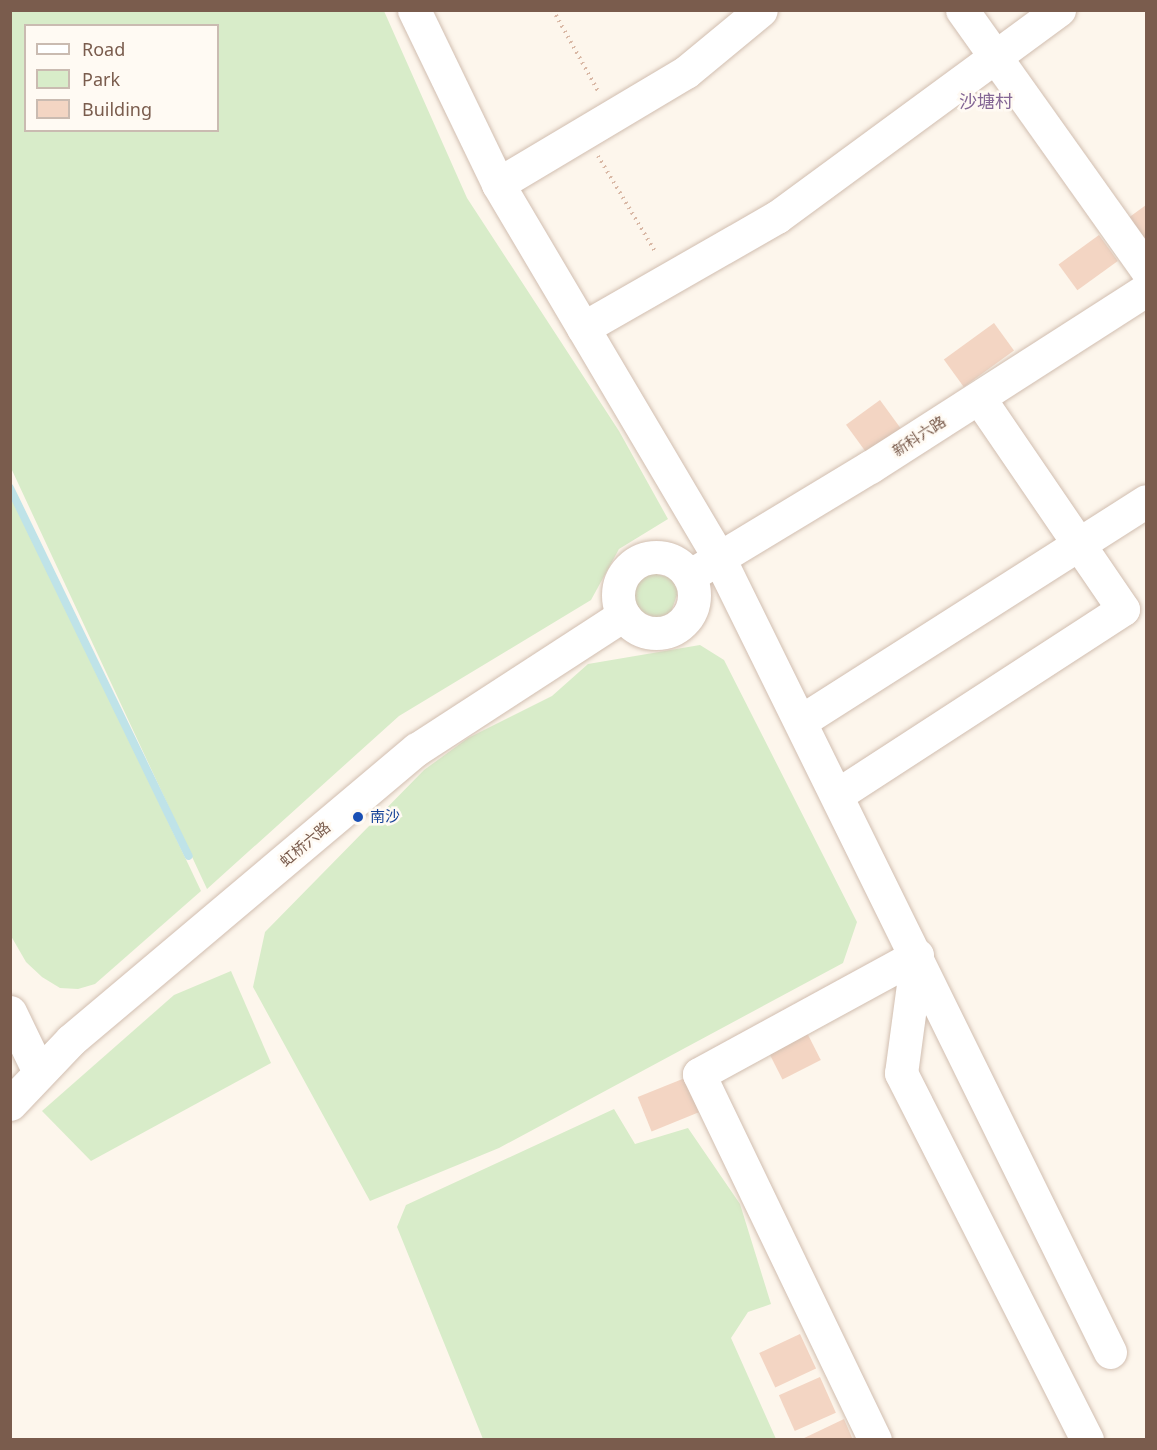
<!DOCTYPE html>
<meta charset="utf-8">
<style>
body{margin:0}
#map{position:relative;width:1157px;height:1450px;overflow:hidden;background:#fdf6ec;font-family:"Noto Sans","Noto Sans SC",sans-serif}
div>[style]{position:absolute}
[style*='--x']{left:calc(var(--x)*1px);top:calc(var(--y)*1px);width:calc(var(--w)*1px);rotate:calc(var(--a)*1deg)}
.green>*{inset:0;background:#d8ecc9}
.stream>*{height:8px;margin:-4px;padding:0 4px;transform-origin:4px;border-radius:4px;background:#bfe3e8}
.building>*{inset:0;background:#f3d5c3;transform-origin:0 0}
.path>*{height:4px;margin-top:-2px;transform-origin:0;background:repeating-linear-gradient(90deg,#d9b8a5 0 1.5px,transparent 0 6px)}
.roads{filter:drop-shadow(0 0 2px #d1beb0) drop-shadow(0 0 2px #d1beb0)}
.minor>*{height:33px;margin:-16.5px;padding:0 16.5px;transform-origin:16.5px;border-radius:16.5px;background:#fff}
.minor>.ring{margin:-16.5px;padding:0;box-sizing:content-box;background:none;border:33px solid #fff;border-radius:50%}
.dots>*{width:16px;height:16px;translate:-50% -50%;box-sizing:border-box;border:3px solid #fffaf3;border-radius:50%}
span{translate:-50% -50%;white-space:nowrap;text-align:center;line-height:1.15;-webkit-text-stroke:5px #fffaf3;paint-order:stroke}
.street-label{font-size:15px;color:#7a5c4d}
.transit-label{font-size:15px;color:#164399}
.left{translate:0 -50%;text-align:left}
.quarter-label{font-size:18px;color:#846695}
.frame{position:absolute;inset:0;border:12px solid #7a5c4d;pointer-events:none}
.legend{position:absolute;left:24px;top:24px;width:195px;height:108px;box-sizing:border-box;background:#fffaf3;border:2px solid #cabbb1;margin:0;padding:8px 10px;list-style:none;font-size:18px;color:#7a5c4d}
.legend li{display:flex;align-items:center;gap:12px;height:30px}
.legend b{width:30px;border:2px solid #cabbb1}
</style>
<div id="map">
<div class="green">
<div style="clip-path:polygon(evenodd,11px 10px,384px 11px,467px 198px,619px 431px,668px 519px,619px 549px,591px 600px,399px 716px,207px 889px,11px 468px,11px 10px,26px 26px,218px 26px,218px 130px,26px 130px,26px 26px)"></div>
<div style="clip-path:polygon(10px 489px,201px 891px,95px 984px,78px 989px,60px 988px,42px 977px,26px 962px,11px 936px)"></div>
<div style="clip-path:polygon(649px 572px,671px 578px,678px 592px,671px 612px,657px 619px,629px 606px,635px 581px)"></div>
<div style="clip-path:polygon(700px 645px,724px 660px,857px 922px,843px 963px,499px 1148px,370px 1201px,253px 987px,265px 932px,424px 770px,468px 738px,552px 696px,588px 664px)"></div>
<div style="clip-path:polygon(231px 971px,271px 1063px,91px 1161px,42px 1111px,174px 995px)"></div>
<div style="clip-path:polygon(614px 1109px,635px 1144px,688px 1128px,740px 1204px,771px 1304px,748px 1312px,731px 1338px,776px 1439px,483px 1439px,397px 1227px,406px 1205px)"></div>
</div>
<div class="stream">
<div style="--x:10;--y:488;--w:409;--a:64.1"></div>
</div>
<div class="building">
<div style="clip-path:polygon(1146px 205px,1146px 249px,1124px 221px)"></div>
<div style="left:1099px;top:235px;width:32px;height:50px;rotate:54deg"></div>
<div style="left:994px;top:323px;width:34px;height:62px;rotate:54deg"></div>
<div style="left:880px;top:400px;width:36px;height:42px;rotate:54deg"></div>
<div style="left:804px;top:1027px;width:37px;height:43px;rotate:63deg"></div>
<div style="left:685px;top:1078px;width:37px;height:51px;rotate:68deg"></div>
<div style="left:800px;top:1334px;width:38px;height:45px;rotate:65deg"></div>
<div style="left:820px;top:1377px;width:39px;height:45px;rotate:66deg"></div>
<div style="clip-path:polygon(844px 1419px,853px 1440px,800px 1440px)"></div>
</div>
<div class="path">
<div style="--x:553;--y:10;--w:93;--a:60.9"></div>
<div style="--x:598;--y:156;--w:113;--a:59.1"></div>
</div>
<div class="roads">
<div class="minor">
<div style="--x:414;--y:10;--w:193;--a:64.2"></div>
<div style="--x:498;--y:184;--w:434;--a:59.4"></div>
<div style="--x:719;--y:558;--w:885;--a:63.78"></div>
<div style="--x:962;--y:10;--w:318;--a:54.6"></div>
<div style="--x:498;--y:184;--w:219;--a:-30.8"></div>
<div style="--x:686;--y:72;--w:97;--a:-39.6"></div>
<div style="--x:583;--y:328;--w:224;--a:-29.8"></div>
<div style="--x:777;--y:217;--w:350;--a:-36.3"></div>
<div class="ring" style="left:618px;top:557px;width:43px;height:43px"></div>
<div style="--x:689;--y:576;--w:211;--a:-31.1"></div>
<div style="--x:870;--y:467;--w:328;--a:-32.7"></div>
<div style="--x:801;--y:721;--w:409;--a:-32.5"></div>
<div style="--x:837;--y:795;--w:341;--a:-33"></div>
<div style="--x:1123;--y:609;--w:255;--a:-124.3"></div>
<div style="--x:917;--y:955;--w:119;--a:97.7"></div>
<div style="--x:901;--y:1073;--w:411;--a:63.1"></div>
<div style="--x:10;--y:1012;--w:67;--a:64.2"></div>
<div style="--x:10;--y:1104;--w:88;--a:-46.4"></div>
<div style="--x:71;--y:1040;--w:452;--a:-40.1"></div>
<div style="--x:417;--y:749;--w:246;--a:-33"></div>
<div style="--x:875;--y:1440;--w:406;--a:-115.7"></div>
<div style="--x:699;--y:1074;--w:248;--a:-28.6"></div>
</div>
</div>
<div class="dots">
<div style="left:358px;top:817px;background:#1a4fb4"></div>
</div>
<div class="street-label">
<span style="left:919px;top:436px;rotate:-33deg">新科六路</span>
<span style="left:305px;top:844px;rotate:-40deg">虹桥六路</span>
</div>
<div class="transit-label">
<span class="left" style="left:370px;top:817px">南沙</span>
</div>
<div class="quarter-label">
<span style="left:986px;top:101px">沙塘村</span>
</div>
<div class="frame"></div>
<ul class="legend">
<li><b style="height:8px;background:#fff"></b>Road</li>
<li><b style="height:16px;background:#d8ecc9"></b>Park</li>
<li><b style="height:16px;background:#f3d5c3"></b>Building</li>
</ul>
</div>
